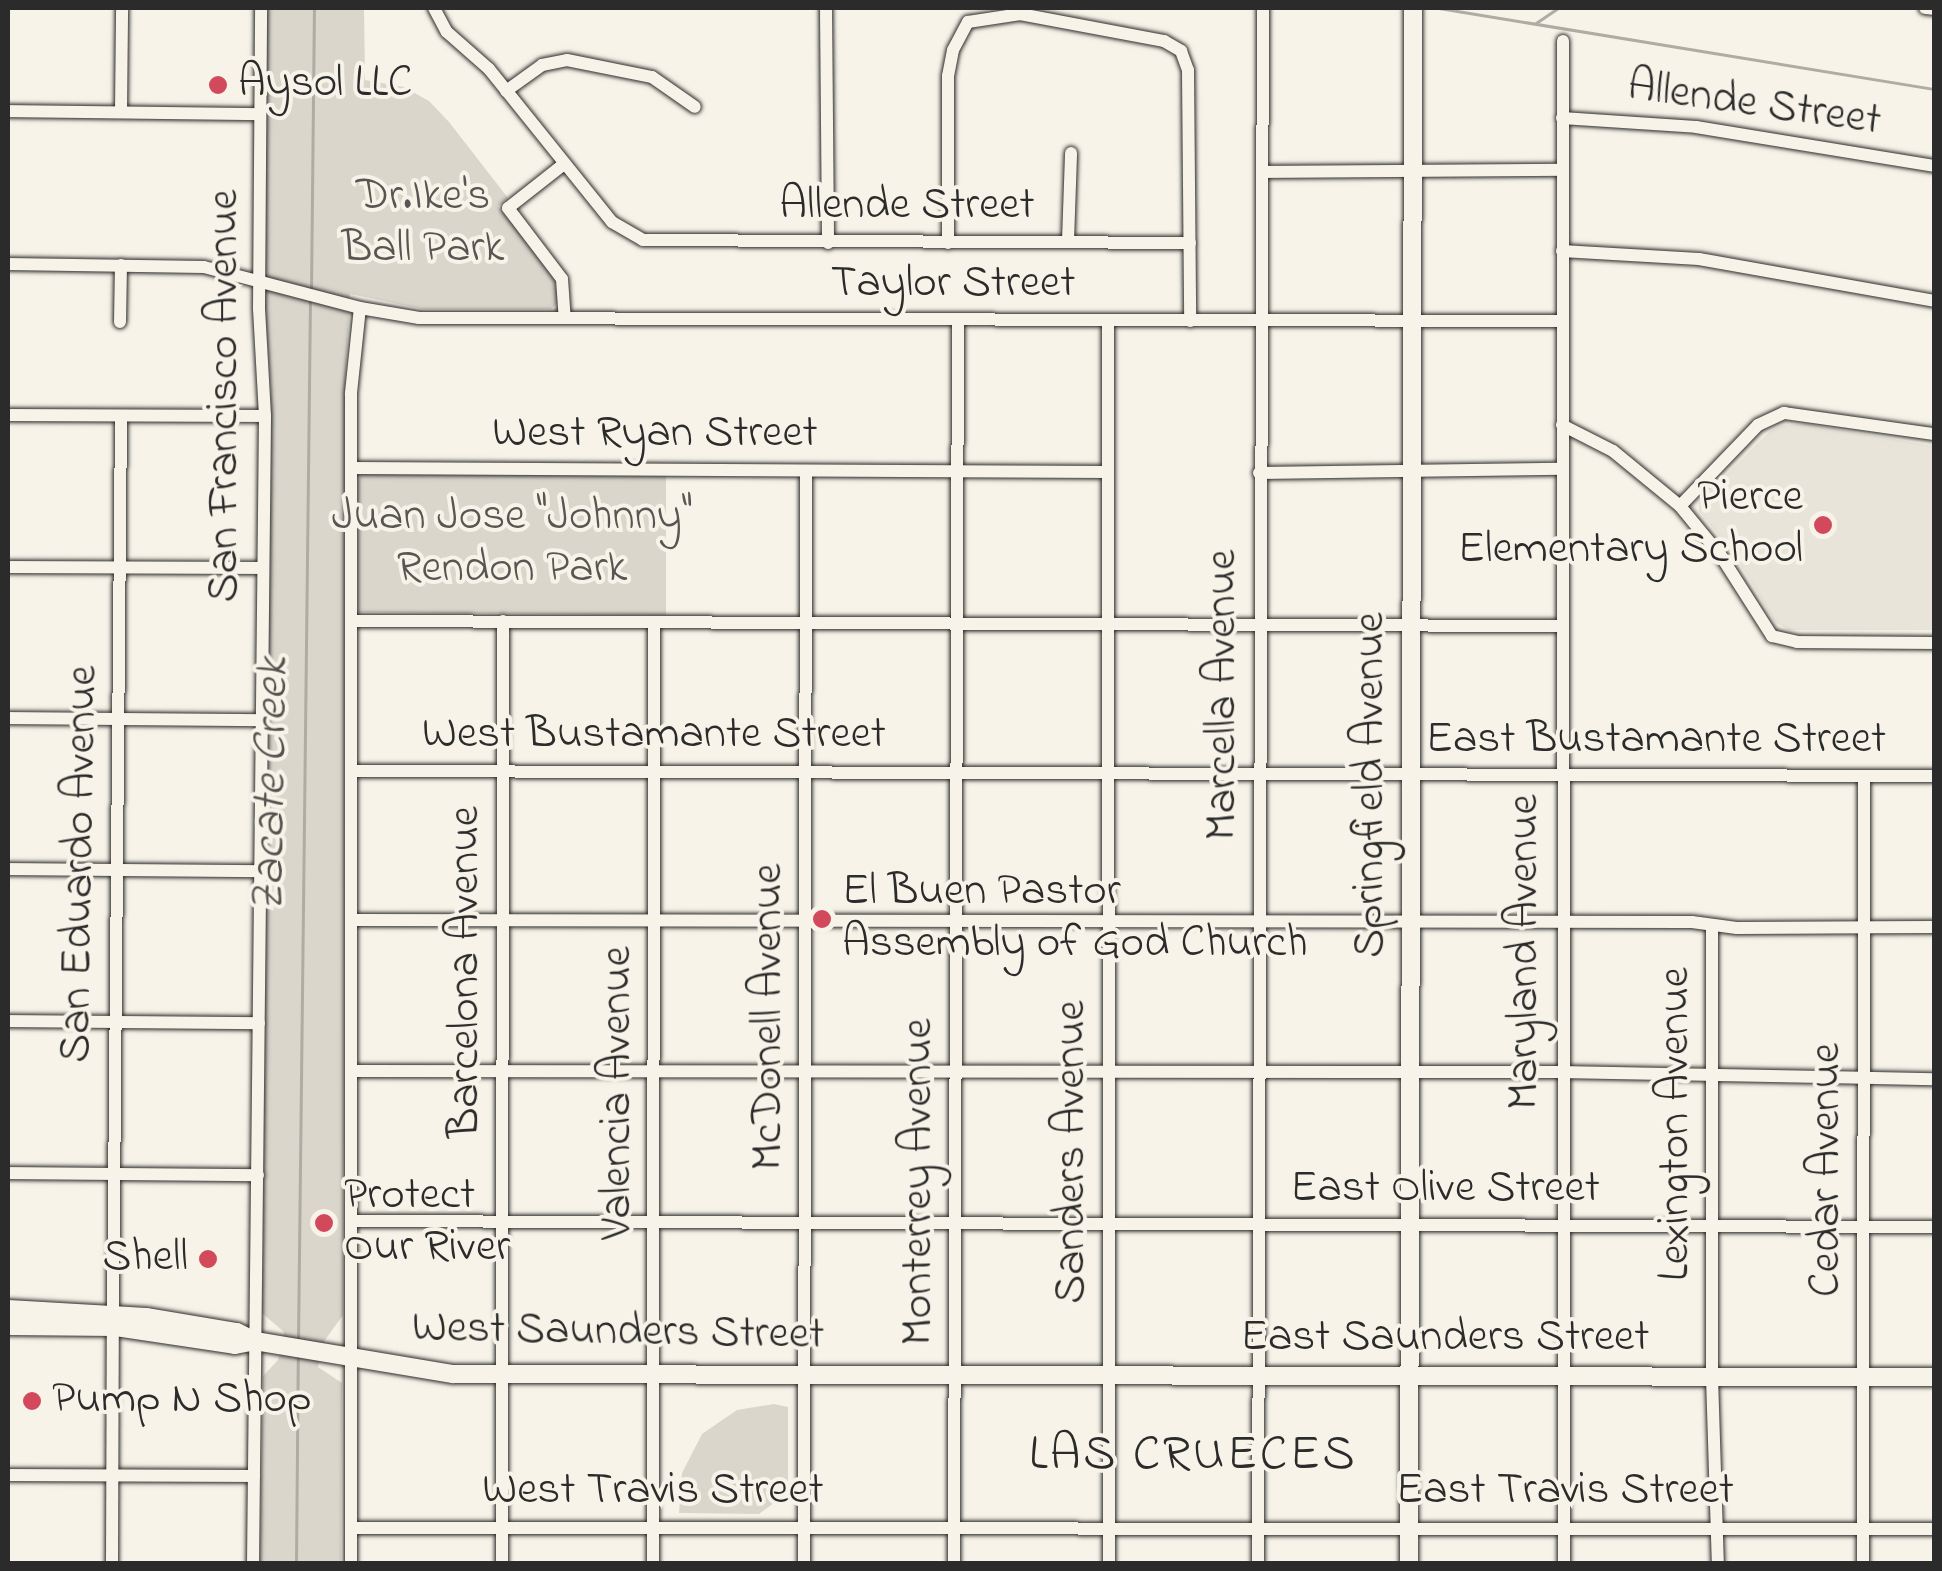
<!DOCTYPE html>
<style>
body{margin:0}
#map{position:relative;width:1942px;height:1571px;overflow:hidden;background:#f7f3e8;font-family:"Indie Flower",sans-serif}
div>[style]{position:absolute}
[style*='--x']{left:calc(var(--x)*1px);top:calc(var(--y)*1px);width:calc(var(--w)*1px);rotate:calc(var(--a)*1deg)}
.built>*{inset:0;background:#e8e4da}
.green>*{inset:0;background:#dad6cc}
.stream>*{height:2.5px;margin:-1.25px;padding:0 1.25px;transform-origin:1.25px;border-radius:1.25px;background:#afaca4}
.roads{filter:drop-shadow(0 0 2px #2b2b2b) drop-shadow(0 0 2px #2b2b2b)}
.minor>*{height:12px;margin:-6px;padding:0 6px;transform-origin:6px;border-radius:6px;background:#f7f3e8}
.major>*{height:18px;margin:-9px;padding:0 9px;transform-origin:9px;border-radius:9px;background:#f7f3e8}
.dots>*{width:28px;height:28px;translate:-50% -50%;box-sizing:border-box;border:5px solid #f7f3e8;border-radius:50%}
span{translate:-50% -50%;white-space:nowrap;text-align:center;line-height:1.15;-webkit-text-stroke:8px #f7f3e8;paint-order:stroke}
.poi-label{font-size:45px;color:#2b2b2b}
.left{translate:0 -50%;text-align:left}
.right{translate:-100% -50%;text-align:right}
.street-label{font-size:45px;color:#2b2b2b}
.park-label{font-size:45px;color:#575653}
.water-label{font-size:48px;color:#53524f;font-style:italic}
.quarter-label{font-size:50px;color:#2b2b2b;letter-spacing:2.5px}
.frame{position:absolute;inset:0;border:10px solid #2b2b2b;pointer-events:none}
</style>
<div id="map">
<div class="built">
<div style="clip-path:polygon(1807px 424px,1934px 446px,1934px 630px,1788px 630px,1775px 622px,1734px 554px,1699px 511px,1699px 502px,1769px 432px,1782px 425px)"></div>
</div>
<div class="green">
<div style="clip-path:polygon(267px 8px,364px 8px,365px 80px,404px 87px,429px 101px,449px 122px,508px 198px,498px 206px,552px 275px,557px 289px,558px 303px,551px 309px,422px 309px,350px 294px,345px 385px,343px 1315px,325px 1340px,318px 1367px,342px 1383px,341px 1563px,260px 1564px,263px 1376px,278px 1360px,284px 1332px,262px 1313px,271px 389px,265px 306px)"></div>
<div style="clip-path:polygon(666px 473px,666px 615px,358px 612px,358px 480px,362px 474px)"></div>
<div style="clip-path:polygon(774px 1404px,788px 1407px,788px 1485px,774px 1503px,759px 1514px,679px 1513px,682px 1473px,702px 1434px,737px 1410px)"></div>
</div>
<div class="stream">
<div style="--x:1439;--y:8;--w:502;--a:9.29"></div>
<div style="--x:1536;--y:23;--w:27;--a:-34"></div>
<div style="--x:311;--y:291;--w:283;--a:-89.4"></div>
<div style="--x:298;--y:1341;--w:1042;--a:-89.34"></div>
<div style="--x:296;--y:1564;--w:210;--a:-89.5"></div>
</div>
<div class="roads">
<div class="minor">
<div style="--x:434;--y:8;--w:27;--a:62"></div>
<div style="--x:447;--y:32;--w:56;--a:41.4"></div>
<div style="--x:489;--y:69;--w:196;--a:51.2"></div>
<div style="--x:612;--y:222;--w:36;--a:30"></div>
<div style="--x:643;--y:240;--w:547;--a:0.31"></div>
<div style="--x:826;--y:8;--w:235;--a:89.5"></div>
<div style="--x:1925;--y:8;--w:9;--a:6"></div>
<div style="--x:1563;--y:41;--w:1523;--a:89.96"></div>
<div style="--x:506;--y:91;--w:44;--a:-35.8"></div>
<div style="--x:542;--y:65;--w:25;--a:-11"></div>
<div style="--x:567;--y:60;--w:87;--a:11.3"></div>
<div style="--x:652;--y:77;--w:52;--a:34.9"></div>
<div style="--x:8;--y:111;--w:252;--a:0.7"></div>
<div style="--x:121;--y:112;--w:104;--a:-89.4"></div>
<div style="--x:1562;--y:118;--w:134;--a:3.8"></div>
<div style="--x:1696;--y:127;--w:241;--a:9.3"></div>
<div style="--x:564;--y:164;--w:71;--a:141.8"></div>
<div style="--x:508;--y:208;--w:89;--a:52.7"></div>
<div style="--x:562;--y:279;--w:39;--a:86"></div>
<div style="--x:1262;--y:172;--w:300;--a:-0.4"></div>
<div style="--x:1068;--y:241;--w:88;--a:-88"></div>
<div style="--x:948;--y:243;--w:167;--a:-90"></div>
<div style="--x:948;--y:76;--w:26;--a:-79"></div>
<div style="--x:953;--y:50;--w:32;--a:-62"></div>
<div style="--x:968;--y:22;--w:53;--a:-8.7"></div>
<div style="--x:1020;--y:14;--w:147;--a:10.6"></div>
<div style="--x:1164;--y:41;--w:20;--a:30"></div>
<div style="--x:1181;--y:51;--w:20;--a:70"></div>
<div style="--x:1188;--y:70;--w:251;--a:89.5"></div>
<div style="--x:1562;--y:251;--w:137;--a:3.3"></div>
<div style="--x:1699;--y:259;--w:239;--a:10.1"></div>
<div style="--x:8;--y:264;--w:196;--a:0.9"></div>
<div style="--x:204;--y:267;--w:161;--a:14.7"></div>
<div style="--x:360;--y:308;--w:60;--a:9.6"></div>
<div style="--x:419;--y:318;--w:1143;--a:0.15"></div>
<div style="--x:1108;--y:320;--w:1244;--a:89.95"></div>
<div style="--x:120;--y:322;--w:57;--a:-89"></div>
<div style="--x:8;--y:415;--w:257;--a:0.2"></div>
<div style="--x:1562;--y:425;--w:57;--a:27"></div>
<div style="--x:1613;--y:451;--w:87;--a:39.4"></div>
<div style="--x:1680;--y:506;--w:65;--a:50.6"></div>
<div style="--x:1721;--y:556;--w:95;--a:57.5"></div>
<div style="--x:1772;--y:636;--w:26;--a:13"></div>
<div style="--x:1797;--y:642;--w:137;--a:0.4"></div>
<div style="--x:352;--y:468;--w:756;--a:0.3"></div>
<div style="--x:1259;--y:473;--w:303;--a:-0.8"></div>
<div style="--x:1680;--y:506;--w:112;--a:-46.1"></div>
<div style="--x:1758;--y:425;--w:29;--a:-25"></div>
<div style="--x:1784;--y:413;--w:151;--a:8"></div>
<div style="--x:8;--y:567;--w:255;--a:0.2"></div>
<div style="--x:352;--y:621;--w:1210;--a:0.24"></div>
<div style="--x:8;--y:718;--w:254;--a:0.5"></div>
<div style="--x:352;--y:771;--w:1582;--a:0.18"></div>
<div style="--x:8;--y:869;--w:253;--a:0.5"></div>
<div style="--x:351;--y:920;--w:1341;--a:0.09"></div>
<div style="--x:1692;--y:922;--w:45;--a:7.6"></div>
<div style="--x:1737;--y:928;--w:197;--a:-0.3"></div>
<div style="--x:1712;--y:925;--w:452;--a:90"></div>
<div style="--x:1712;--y:1377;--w:187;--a:88.2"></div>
<div style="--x:8;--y:1021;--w:251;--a:0.5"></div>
<div style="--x:351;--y:1071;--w:1209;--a:0.05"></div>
<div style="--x:1560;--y:1072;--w:374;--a:1.1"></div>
<div style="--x:8;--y:1173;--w:250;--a:0.5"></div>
<div style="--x:351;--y:1221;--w:1583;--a:0.22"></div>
<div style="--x:113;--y:1313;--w:897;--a:-89.49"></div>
<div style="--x:8;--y:1475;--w:246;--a:0.2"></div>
<div style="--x:351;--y:1528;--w:1583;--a:0.04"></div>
<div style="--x:112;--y:1564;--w:237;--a:-89.8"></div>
<div style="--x:253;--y:1564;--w:1148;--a:-89.4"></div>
<div style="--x:265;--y:416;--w:107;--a:-93.2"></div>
<div style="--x:259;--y:309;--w:301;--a:-89.6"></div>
<div style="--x:351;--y:1564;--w:1171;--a:-90"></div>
<div style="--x:351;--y:393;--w:85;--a:-84"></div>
<div style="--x:502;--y:1564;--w:943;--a:-89.94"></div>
<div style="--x:653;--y:1564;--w:942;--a:-89.94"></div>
<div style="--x:804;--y:1564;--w:1093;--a:-89.9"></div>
<div style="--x:954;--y:1564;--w:1244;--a:-89.82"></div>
<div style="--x:1258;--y:1564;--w:1556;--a:-89.82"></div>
<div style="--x:1863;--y:1564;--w:788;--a:-89.93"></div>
</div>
<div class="major">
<div style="--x:8;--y:1309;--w:138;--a:3.3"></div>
<div style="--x:146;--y:1317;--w:92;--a:9.4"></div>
<div style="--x:237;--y:1332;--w:20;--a:27"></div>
<div style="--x:255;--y:1341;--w:201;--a:9.5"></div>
<div style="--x:453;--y:1374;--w:1481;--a:0.12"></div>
<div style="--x:8;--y:1326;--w:108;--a:0.5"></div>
<div style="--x:116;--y:1327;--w:120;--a:8.6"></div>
<div style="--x:235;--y:1345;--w:20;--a:-11"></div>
<div style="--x:1409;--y:1564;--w:1556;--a:-89.85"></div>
</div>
</div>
<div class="dots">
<div style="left:218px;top:85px;background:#d1495b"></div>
<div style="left:1823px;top:525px;background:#d1495b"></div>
<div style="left:822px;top:919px;background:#d1495b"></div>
<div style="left:324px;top:1223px;background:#d1495b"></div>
<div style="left:208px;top:1259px;background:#d1495b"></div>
<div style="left:32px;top:1401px;background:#d1495b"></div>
</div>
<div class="poi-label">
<span class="left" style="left:238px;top:85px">Aysol LLC</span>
<span class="right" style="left:1803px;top:525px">Pierce<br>Elementary School</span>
<span class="left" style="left:842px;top:919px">El Buen Pastor<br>Assembly of God Church</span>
<span class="left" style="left:344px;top:1223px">Protect<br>Our River</span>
<span class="right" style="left:188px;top:1259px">Shell</span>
<span class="left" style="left:52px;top:1401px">Pump N Shop</span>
</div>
<div class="street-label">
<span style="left:1754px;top:105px;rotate:8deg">Allende Street</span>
<span style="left:907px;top:207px">Allende Street</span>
<span style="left:953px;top:285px">Taylor Street</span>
<span style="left:226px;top:396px;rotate:-90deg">San Francisco Avenue</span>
<span style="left:655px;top:435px">West Ryan Street</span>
<span style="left:1224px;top:695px;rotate:-90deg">Marcella Avenue</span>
<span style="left:654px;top:736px">West Bustamante Street</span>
<span style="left:1656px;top:741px">East Bustamante Street</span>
<span style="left:1372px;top:785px;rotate:-90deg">Springfield Avenue</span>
<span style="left:81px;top:864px;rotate:-89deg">San Eduardo Avenue</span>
<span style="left:1526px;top:952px;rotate:-90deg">Maryland Avenue</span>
<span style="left:467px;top:972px;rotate:-90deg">Barcelona Avenue</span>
<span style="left:770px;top:1017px;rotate:-90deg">McDonell Avenue</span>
<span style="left:619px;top:1093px;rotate:-90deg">Valencia Avenue</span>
<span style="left:1677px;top:1124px;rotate:-90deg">Lexington Avenue</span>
<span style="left:1073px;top:1152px;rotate:-90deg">Sanders Avenue</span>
<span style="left:1828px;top:1170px;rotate:-90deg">Cedar Avenue</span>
<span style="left:920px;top:1182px;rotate:-90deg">Monterrey Avenue</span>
<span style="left:1445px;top:1190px">East Olive Street</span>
<span style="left:618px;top:1333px;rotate:1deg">West Saunders Street</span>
<span style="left:1445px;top:1339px">East Saunders Street</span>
<span style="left:653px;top:1492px">West Travis Street</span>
<span style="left:1565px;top:1492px">East Travis Street</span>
</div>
<div class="park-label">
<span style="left:423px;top:224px">Dr.Ike's<br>Ball Park</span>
<span style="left:512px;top:544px">Juan Jose "Johnny"<br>Rendon Park</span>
</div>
<div class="water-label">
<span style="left:272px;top:785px;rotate:-89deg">Zacate Creek</span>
</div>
<div class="quarter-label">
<span style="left:1193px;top:1456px">LAS CRUECES</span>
</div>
<div class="frame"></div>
</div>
